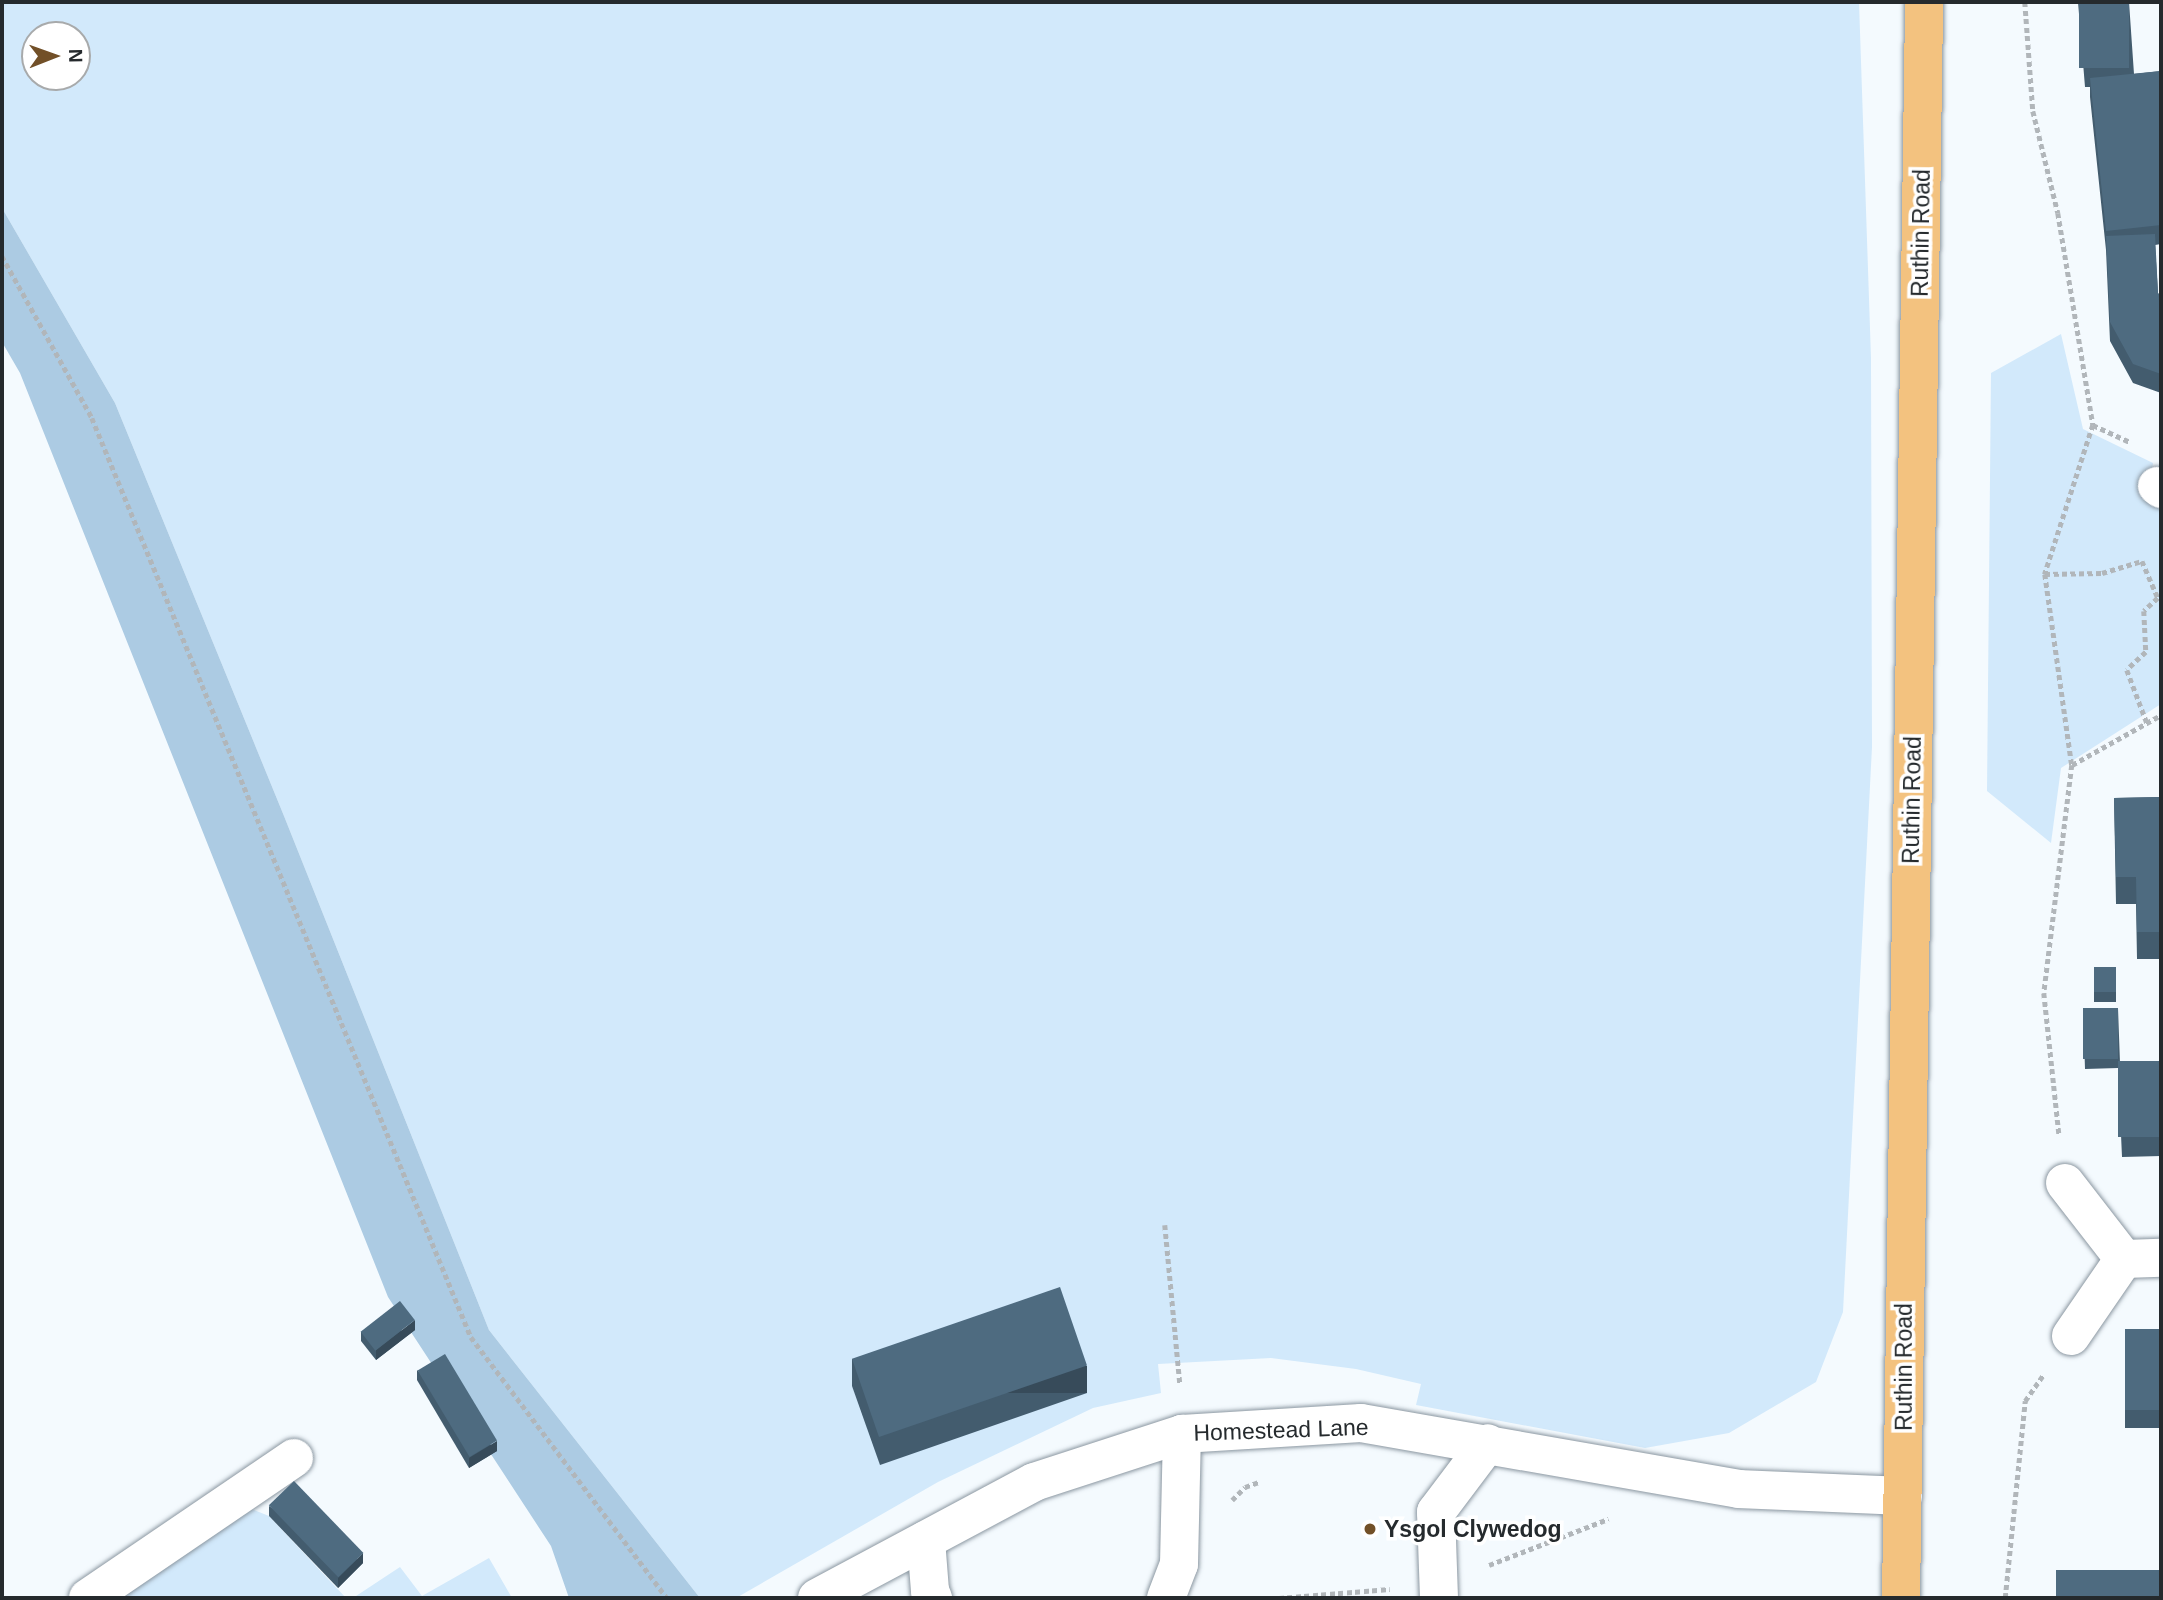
<!DOCTYPE html>
<style>
body{margin:0}
#map{position:relative;width:2163px;height:1600px;overflow:hidden;background:#f4fafe;font-family:Arial,sans-serif}
div>[style]{position:absolute}
[style*='--x']{left:calc(var(--x)*1px);top:calc(var(--y)*1px);width:calc(var(--w)*1px);rotate:calc(var(--a)*1deg)}
.green>*{inset:0;background:#d2e9fb}
.forest>*{inset:0;background:#accbe3}
.path>*{height:4.5px;margin-top:-2.25px;transform-origin:0;background:repeating-linear-gradient(90deg,#b1b6ba 0 5px,transparent 0 8.5px)}
.roads{filter:drop-shadow(0 0 2px #8b97a1) drop-shadow(0 0 2px #8b97a1)}
.minor>*{height:38px;margin:-19px;padding:0 19px;transform-origin:19px;border-radius:19px;background:#fff}
.major>*{height:38px;margin:-19px;padding:0 19px;transform-origin:19px;border-radius:19px;background:#f3c27f}
.wall>*{inset:0;background:#435c6e;transform-origin:0 0}
.shaded-wall>*{inset:0;background:#374b5a;transform-origin:0 0}
.building>*{inset:0;background:#4e6b80;transform-origin:0 0}
.dots>*{width:19px;height:19px;translate:-50% -50%;box-sizing:border-box;border:4px solid #fff;border-radius:50%}
span{translate:-50% -50%;white-space:nowrap;text-align:center;line-height:1.15;-webkit-text-stroke:7px #fff;paint-order:stroke}
.street-label{font-size:23px;color:#252a2d}
.poi-label{font-size:23px;color:#252a2d;font-weight:700}
.left{translate:0 -50%;text-align:left}
.frame{position:absolute;inset:0;border:4px solid #252a2d;pointer-events:none}
.north{position:absolute;left:21px;top:21px;width:70px;height:70px;box-sizing:border-box;background:#fff;border:2px solid #a8aaab;border-radius:50%;rotate:89deg;font-size:19px;font-weight:700;line-height:28px;text-align:center;color:#252a2d}
.north::after{content:'';display:block;margin:auto;width:24px;height:32px;background:#725028;clip-path:polygon(50% 0,100% 100%,50% 72%,0 100%)}
</style>
<div id="map">
<div class="green">
<div style="clip-path:polygon(evenodd,2px 2px,1859px 2px,1871px 358px,1872px 747px,1843px 1312px,1816px 1382px,1729px 1433px,1645px 1448px,1416px 1405px,1421px 1384px,1356px 1369px,1271px 1358px,1158px 1364px,1161px 1393px,1093px 1408px,938px 1482px,736px 1598px,700px 1598px,489px 1330px,284px 816px,115px 403px,2px 208px,2px 2px,35px 35px,77px 35px,77px 77px,35px 77px,35px 35px)"></div>
<div style="clip-path:polygon(2061px 334px,2083px 429px,2153px 463px,2149px 492px,2161px 499px,2161px 704px,2061px 768px,2051px 843px,1987px 791px,1991px 373px)"></div>
<div style="clip-path:polygon(242px 1505px,269px 1516px,346px 1598px,104px 1598px)"></div>
<div style="clip-path:polygon(489px 1558px,512px 1598px,353px 1598px,400px 1567px,422px 1596px)"></div>
</div>
<div class="forest">
<div style="clip-path:polygon(2px 208px,115px 403px,284px 816px,489px 1330px,700px 1598px,569px 1598px,551px 1546px,388px 1297px,20px 373px,2px 342px)"></div>
</div>
<div class="path">
<div style="--x:2025;--y:2;--w:109;--a:85.8"></div>
<div style="--x:2033;--y:111;--w:105;--a:76.2"></div>
<div style="--x:2058;--y:213;--w:215;--a:80.6"></div>
<div style="--x:2093;--y:425;--w:157;--a:107.9"></div>
<div style="--x:2045;--y:574;--w:193;--a:82"></div>
<div style="--x:2072;--y:765;--w:230;--a:97"></div>
<div style="--x:2044;--y:993;--w:142;--a:83.9"></div>
<div style="--x:2;--y:256;--w:185;--a:60.9"></div>
<div style="--x:92;--y:418;--w:994;--a:67.59"></div>
<div style="--x:471;--y:1337;--w:326;--a:53.1"></div>
<div style="--x:2093;--y:425;--w:41;--a:24.7"></div>
<div style="--x:2045;--y:574;--w:57;--a:-1"></div>
<div style="--x:2102;--y:573;--w:42;--a:-16.7"></div>
<div style="--x:2142;--y:561;--w:40;--a:66.6"></div>
<div style="--x:2158;--y:598;--w:19;--a:137"></div>
<div style="--x:2144;--y:611;--w:41;--a:87.2"></div>
<div style="--x:2146;--y:652;--w:26;--a:137"></div>
<div style="--x:2127;--y:670;--w:57;--a:69.3"></div>
<div style="--x:2072;--y:765;--w:102;--a:-29.3"></div>
<div style="--x:1165;--y:1225;--w:159;--a:84.6"></div>
<div style="--x:1232;--y:1500;--w:18;--a:-45"></div>
<div style="--x:1245;--y:1487;--w:15;--a:-20"></div>
<div style="--x:1489;--y:1565;--w:128;--a:-21.1"></div>
<div style="--x:1279;--y:1598;--w:111;--a:-4.6"></div>
<div style="--x:2005;--y:1598;--w:198;--a:-84.2"></div>
<div style="--x:2025;--y:1401;--w:32;--a:-55"></div>
</div>
<div class="roads">
<div class="minor">
<div style="--x:2157;--y:486;--w:5;--a:37"></div>
<div style="--x:2065;--y:1183;--w:96;--a:52.2"></div>
<div style="--x:2124;--y:1259;--w:37;--a:-2"></div>
<div style="--x:2071;--y:1336;--w:93;--a:-55.5"></div>
<div style="--x:926;--y:1540;--w:51;--a:85.5"></div>
<div style="--x:930;--y:1591;--w:8;--a:67"></div>
<div style="--x:88;--y:1598;--w:249;--a:-34.2"></div>
<div style="--x:817;--y:1598;--w:246;--a:-28.1"></div>
<div style="--x:1034;--y:1482;--w:156;--a:-18"></div>
<div style="--x:1182;--y:1434;--w:179;--a:-3.5"></div>
<div style="--x:1361;--y:1423;--w:384;--a:9.9"></div>
<div style="--x:1739;--y:1489;--w:164;--a:2.4"></div>
<div style="--x:1166;--y:1598;--w:36;--a:-69"></div>
<div style="--x:1179;--y:1564;--w:130;--a:-88.7"></div>
<div style="--x:1439;--y:1598;--w:86;--a:-92"></div>
<div style="--x:1436;--y:1512;--w:86;--a:-53"></div>
</div>
<div class="major">
<div style="--x:1901;--y:1598;--w:1596;--a:-89.17"></div>
</div>
</div>
<div class="wall">
<div style="clip-path:polygon(2078px 2px,2129px 2px,2134px 74px,2161px 71px,2161px 244px,2155px 245px,2158px 293px,2161px 297px,2161px 393px,2133px 383px,2110px 341px,2106px 250px,2090px 97px,2090px 87px,2085px 87px)"></div>
<div style="clip-path:polygon(2161px 797px,2161px 959px,2137px 959px,2136px 904px,2116px 904px,2114px 798px)"></div>
<div style="left:2094px;top:967px;width:22px;height:35px"></div>
<div style="clip-path:polygon(2083px 1008px,2118px 1008px,2120px 1063px,2161px 1061px,2161px 1156px,2122px 1157px,2118px 1068px,2085px 1069px)"></div>
<div style="left:2161px;top:1329px;width:99px;height:36px;rotate:90deg"></div>
<div style="clip-path:polygon(415px 1330px,376px 1360px,361px 1341px,361px 1332px)"></div>
<div style="clip-path:polygon(852px 1359px,1087px 1393px,880px 1465px,852px 1386px)"></div>
<div style="clip-path:polygon(417px 1370px,497px 1451px,469px 1468px,417px 1380px)"></div>
<div style="clip-path:polygon(269px 1506px,363px 1563px,338px 1588px,269px 1516px)"></div>
</div>
<div class="shaded-wall">
<div style="clip-path:polygon(415px 1320px,415px 1330px,376px 1360px,376px 1350px)"></div>
<div style="left:1087px;top:1366px;width:27px;height:219px;rotate:90deg"></div>
<div style="clip-path:polygon(497px 1441px,497px 1451px,469px 1468px,469px 1458px)"></div>
<div style="clip-path:polygon(363px 1553px,363px 1563px,338px 1588px,338px 1578px)"></div>
</div>
<div class="building">
<div style="left:2079px;top:2px;width:50px;height:66px"></div>
<div style="clip-path:polygon(2161px 71px,2161px 225px,2106px 231px,2090px 78px)"></div>
<div style="clip-path:polygon(2155px 234px,2158px 293px,2161px 297px,2161px 374px,2133px 364px,2110px 322px,2106px 236px)"></div>
<div style="clip-path:polygon(2161px 797px,2161px 932px,2137px 932px,2136px 877px,2116px 877px,2114px 798px)"></div>
<div style="left:2094px;top:967px;width:22px;height:25px"></div>
<div style="left:2083px;top:1008px;width:35px;height:51px"></div>
<div style="left:2161px;top:1061px;width:76px;height:43px;rotate:90deg"></div>
<div style="left:1060px;top:1287px;width:83px;height:220px;rotate:71deg"></div>
<div style="left:400px;top:1301px;width:24px;height:50px;rotate:52deg"></div>
<div style="left:2161px;top:1329px;width:81px;height:36px;rotate:90deg"></div>
<div style="left:445px;top:1354px;width:101px;height:32px;rotate:59deg"></div>
<div style="left:294px;top:1481px;width:100px;height:35px;rotate:46deg"></div>
<div style="left:2161px;top:1570px;width:28px;height:105px;rotate:90deg"></div>
</div>
<div class="dots">
<div style="left:1370px;top:1529px;background:#725028"></div>
</div>
<div class="street-label">
<span style="left:1921px;top:233px;rotate:-89deg">Ruthin Road</span>
<span style="left:1912px;top:800px;rotate:-89deg">Ruthin Road</span>
<span style="left:1904px;top:1367px;rotate:-90deg">Ruthin Road</span>
<span style="left:1281px;top:1430px;rotate:-2deg">Homestead Lane</span>
</div>
<div class="poi-label">
<span class="left" style="left:1384px;top:1529px">Ysgol Clywedog</span>
</div>
<div class="frame"></div>
<div class="north">N</div>
</div>
